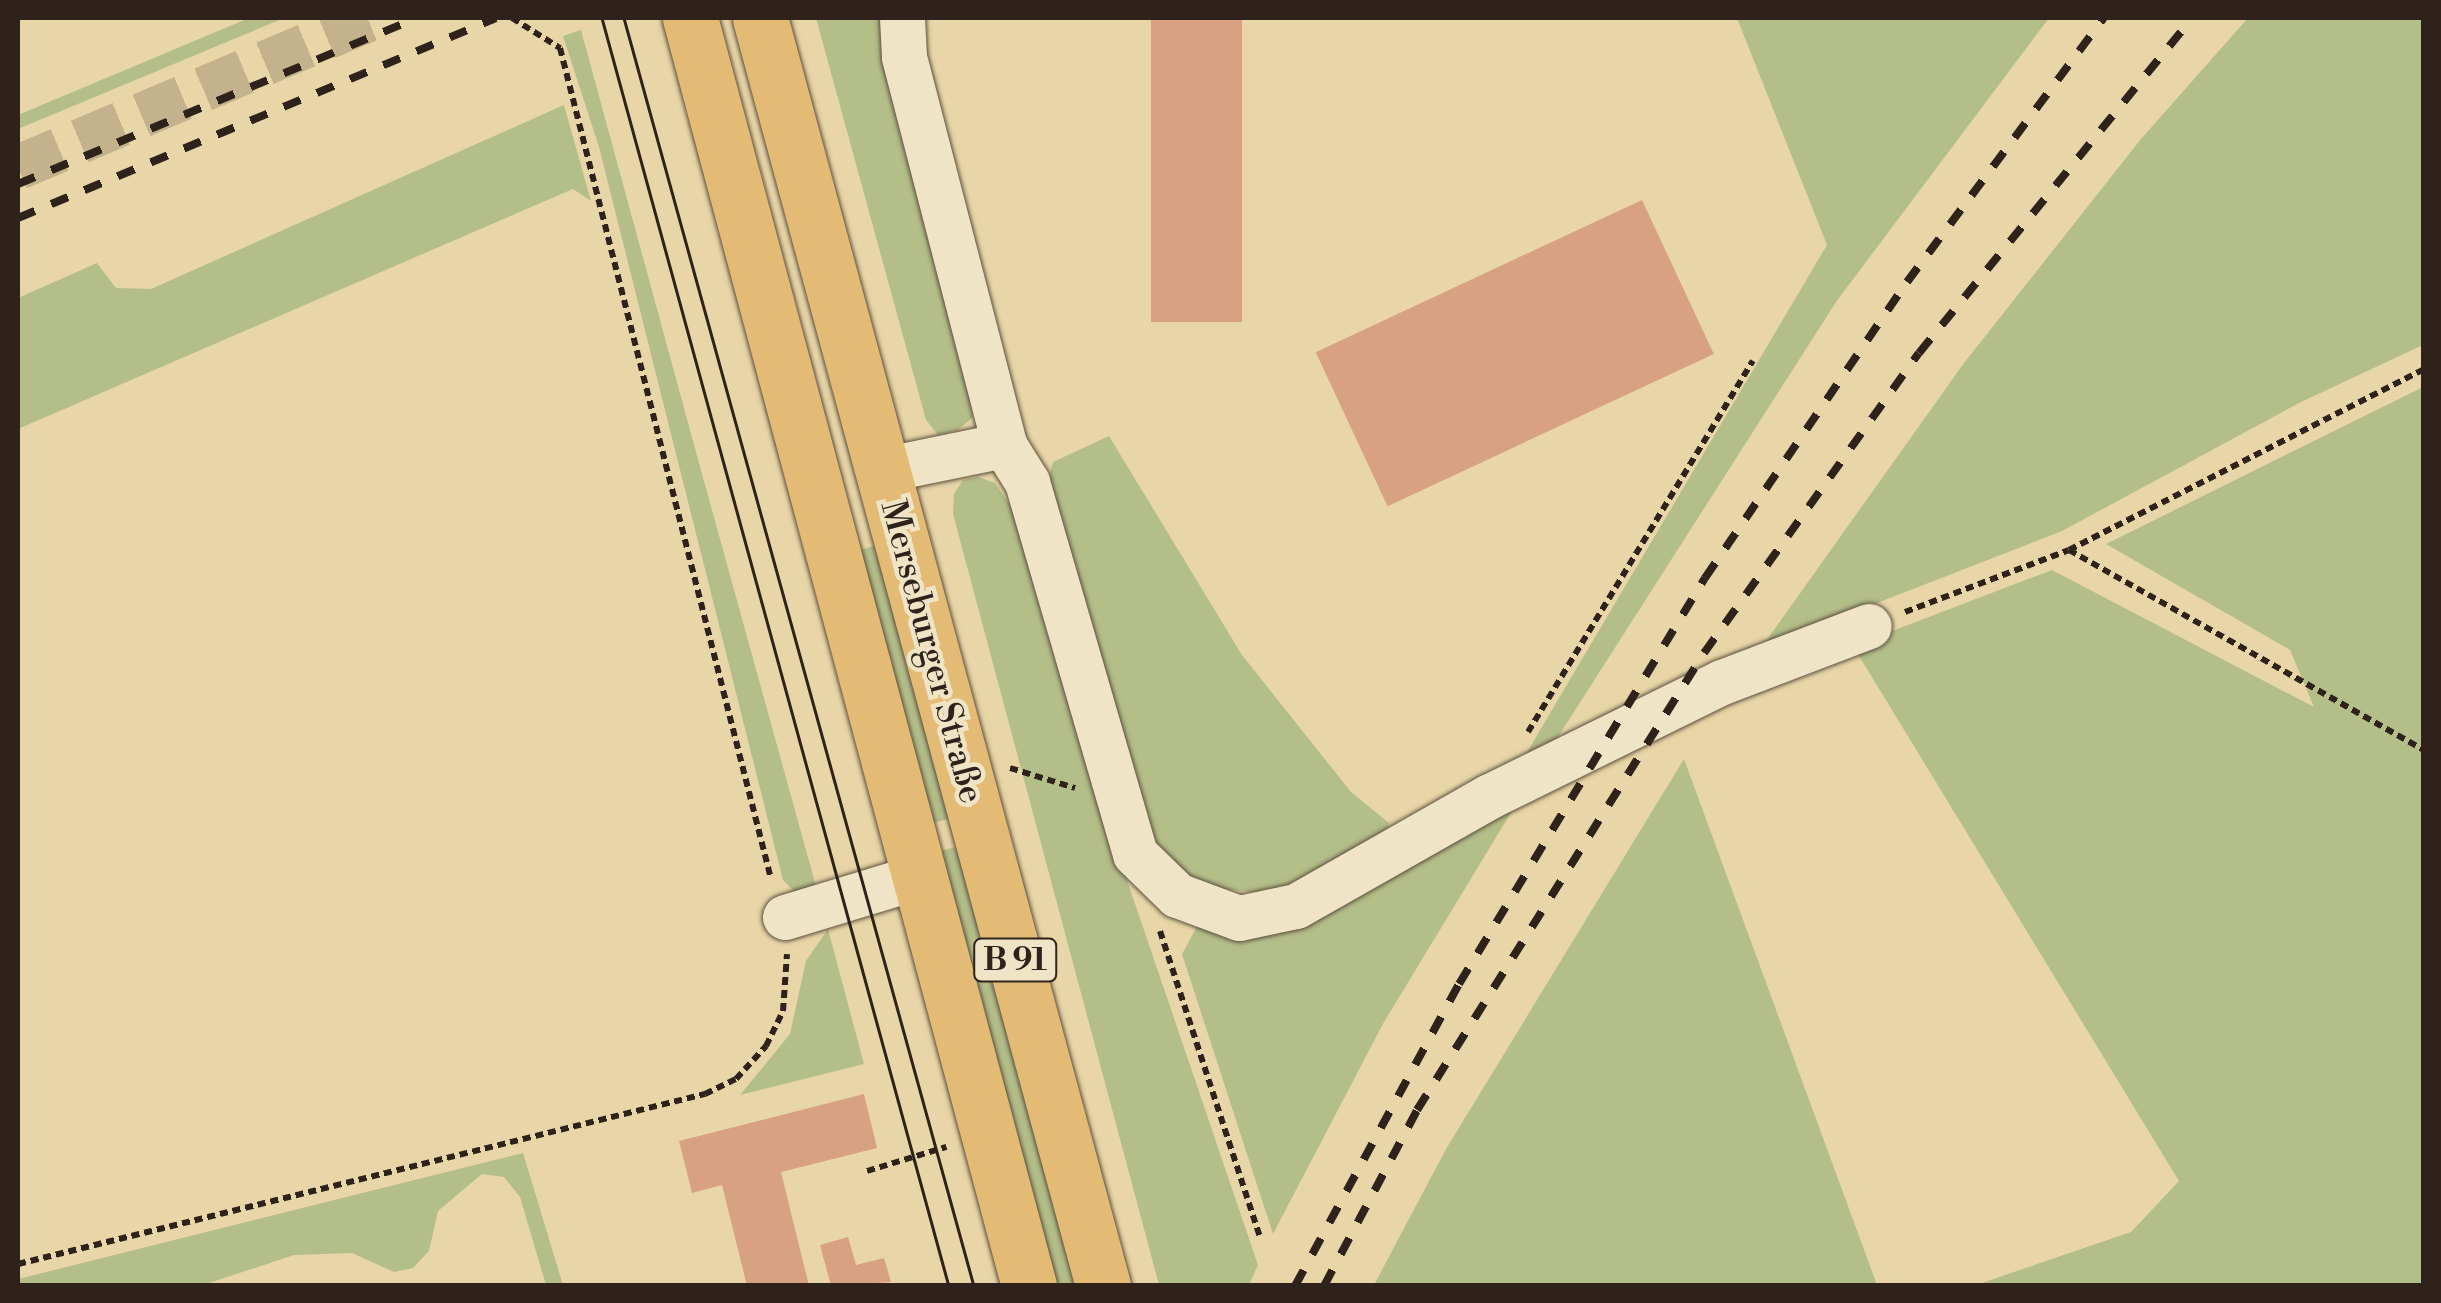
<!DOCTYPE html>
<meta charset="utf-8">
<style>
body{margin:0}
#map{position:relative;width:2441px;height:1303px;overflow:hidden;background:#e8d6a8;font-family:"Libre Bodoni",serif}
div>[style]{position:absolute}
[style*='--x']{left:calc(var(--x)*1px);top:calc(var(--y)*1px);width:calc(var(--w)*1px);rotate:calc(var(--a)*1deg)}
.green>*{inset:0;background:#b4be89;transform-origin:0 0}
.building>*{inset:0;background:#d8a182;transform-origin:0 0}
.minor-tunnel>*{height:45px;margin-top:-22.5px;transform-origin:0;background:repeating-linear-gradient(90deg,#c3b28c 0 45px,transparent 0 67px)}
.path>*{height:6px;margin-top:-3px;transform-origin:0;background:repeating-linear-gradient(90deg,#2e221b 0 8px,transparent 0 13px)}
.roads{filter:drop-shadow(0 0 2px #5c4f3e) drop-shadow(0 0 2px #5c4f3e)}
.minor>*{height:45px;margin:-22.5px;padding:0 22.5px;transform-origin:22.5px;border-radius:22.5px;background:#f0e4c6}
.major>*{height:55px;margin:-27.5px;padding:0 27.5px;transform-origin:27.5px;border-radius:27.5px;background:#e4bb74}
.tram>*{height:2.5px;margin:-1.25px;padding:0 1.25px;transform-origin:1.25px;border-radius:1.25px;background:#2e221b}
.rail>*{height:8px;margin-top:-4px;transform-origin:0;background:repeating-linear-gradient(90deg,#2e221b 0 18px,transparent 0 36px)}
span{translate:-50% -50%;white-space:nowrap;text-align:center;line-height:1.15;-webkit-text-stroke:9px #f0e4c6;paint-order:stroke}
.shield-label span{padding:2px 8px;background:#f0e4c6;border:2px solid;border-radius:8px;-webkit-text-stroke-width:0}
.shield-label{font-size:32px;color:#2e221b;font-weight:700}
.street-label{font-size:35px;color:#2e221b}
.frame{position:absolute;inset:0;border:20px solid #2e221b;pointer-events:none}
</style>
<div id="map">
<div class="green">
<div style="clip-path:polygon(249px 18px,284px 18px,18px 129px,18px 115px)"></div>
<div style="clip-path:polygon(816px 18px,886px 18px,976px 394px,972px 418px,958px 430px,938px 435px,926px 420px)"></div>
<div style="clip-path:polygon(1737px 18px,2049px 18px,1836px 302px,1549px 751px,1517px 769px,1827px 245px)"></div>
<div style="clip-path:polygon(2248px 18px,2423px 18px,2423px 345px,2301px 402px,2062px 531px,1761px 648px,1964px 363px,2141px 139px)"></div>
<div style="clip-path:polygon(581px 30px,699px 463px,817px 890px,795px 892px,783px 880px,599px 147px,563px 36px)"></div>
<div style="clip-path:polygon(564px 105px,591px 201px,573px 189px,18px 429px,18px 298px,97px 263px,116px 288px,151px 289px)"></div>
<div style="clip-path:polygon(2423px 387px,2423px 1285px,1976px 1285px,2131px 1232px,2179px 1181px,1853px 646px,2052px 570px,2314px 707px,2290px 650px,2106px 544px)"></div>
<div style="clip-path:polygon(1109px 436px,1242px 655px,1351px 792px,1389px 823px,1385px 839px,1289px 895px,1200px 887px,1144px 845px,1045px 492px,1053px 462px)"></div>
<div style="clip-path:polygon(978px 477px,995px 483px,1012px 508px,1128px 883px,1258px 1265px,1249px 1285px,1159px 1285px,953px 514px,954px 494px,963px 480px)"></div>
<div style="clip-path:polygon(881px 544px,957px 817px,929px 824px,860px 550px)"></div>
<div style="clip-path:polygon(1684px 759px,1877px 1285px,1374px 1285px,1446px 1149px)"></div>
<div style="clip-path:polygon(1512px 811px,1384px 1022px,1273px 1234px,1182px 954px,1198px 925px,1386px 873px)"></div>
<div style="left:963px;top:845px;width:456px;height:28px;rotate:75deg"></div>
<div style="clip-path:polygon(828px 929px,864px 1064px,740px 1095px,790px 1034px,806px 961px)"></div>
<div style="clip-path:polygon(523px 1153px,563px 1285px,546px 1285px,520px 1197px,504px 1177px,482px 1174px,438px 1211px,429px 1251px,413px 1268px,394px 1272px,352px 1253px,294px 1255px,203px 1285px,18px 1285px,18px 1279px)"></div>
</div>
<div class="building">
<div style="left:1151px;top:18px;width:91px;height:304px"></div>
<div style="left:1642px;top:200px;width:170px;height:360px;rotate:65deg"></div>
<div style="clip-path:polygon(864px 1094px,877px 1148px,781px 1172px,809px 1286px,747px 1286px,722px 1185px,692px 1193px,679px 1141px)"></div>
<div style="clip-path:polygon(848px 1237px,856px 1265px,884px 1258px,891px 1282px,831px 1286px,820px 1245px)"></div>
</div>
<div class="minor-tunnel">
<div style="--x:18;--y:167;--w:383;--a:-22.9"></div>
</div>
<div class="path">
<div style="--x:512;--y:18;--w:57;--a:32"></div>
<div style="--x:560;--y:48;--w:857;--a:75.75"></div>
<div style="--x:2069;--y:550;--w:407;--a:29.4"></div>
<div style="--x:1905;--y:612;--w:175;--a:-20.7"></div>
<div style="--x:2069;--y:550;--w:398;--a:-27"></div>
<div style="--x:1528;--y:732;--w:434;--a:-58.8"></div>
<div style="--x:1010;--y:768;--w:68;--a:17.1"></div>
<div style="--x:1160;--y:931;--w:322;--a:71.9"></div>
<div style="--x:867;--y:1171;--w:83;--a:-16.9"></div>
<div style="--x:18;--y:1264;--w:708;--a:-13.9"></div>
<div style="--x:705;--y:1094;--w:34;--a:-26"></div>
<div style="--x:736;--y:1079;--w:45;--a:-47.7"></div>
<div style="--x:766;--y:1046;--w:39;--a:-64"></div>
<div style="--x:783;--y:1011;--w:57;--a:-86"></div>
</div>
<div class="roads">
<div class="minor">
<div style="--x:902;--y:18;--w:39;--a:87"></div>
<div style="--x:904;--y:57;--w:401;--a:75.5"></div>
<div style="--x:1004;--y:445;--w:44;--a:58.1"></div>
<div style="--x:1027;--y:482;--w:387;--a:73.8"></div>
<div style="--x:1135;--y:854;--w:59;--a:44.3"></div>
<div style="--x:1177;--y:895;--w:66;--a:20.4"></div>
<div style="--x:1239;--y:918;--w:58;--a:-11.9"></div>
<div style="--x:1296;--y:906;--w:223;--a:-29.6"></div>
<div style="--x:1490;--y:796;--w:258;--a:-26.2"></div>
<div style="--x:1722;--y:682;--w:157;--a:-20.9"></div>
<div style="--x:882;--y:470;--w:125;--a:-11.6"></div>
<div style="--x:785;--y:917;--w:141;--a:-16.9"></div>
</div>
<div class="major">
<div style="--x:690;--y:18;--w:1313;--a:75.03"></div>
<div style="--x:760;--y:18;--w:1314;--a:74.86"></div>
</div>
</div>
<div class="tram">
<div style="--x:602;--y:18;--w:1315;--a:74.7"></div>
<div style="--x:624;--y:18;--w:1315;--a:74.57"></div>
</div>
<div class="rail">
<div style="--x:18;--y:184;--w:431;--a:-22.6"></div>
<div style="--x:18;--y:218;--w:518;--a:-22.7"></div>
<div style="--x:1295;--y:1286;--w:344;--a:-61.5"></div>
<div style="--x:1459;--y:984;--w:475;--a:-58.8"></div>
<div style="--x:1705;--y:578;--w:358;--a:-55.7"></div>
<div style="--x:1907;--y:282;--w:329;--a:-53.3"></div>
<div style="--x:1324;--y:1286;--w:199;--a:-62.1"></div>
<div style="--x:1417;--y:1110;--w:540;--a:-57.87"></div>
<div style="--x:1704;--y:653;--w:369;--a:-54.4"></div>
<div style="--x:1919;--y:353;--w:432;--a:-50.8"></div>
</div>
<div class="shield-label">
<span style="left:1015px;top:960px">B 91</span>
</div>
<div class="street-label">
<span style="left:931px;top:652px;rotate:75deg">Merseburger Straße</span>
</div>
<div class="frame"></div>
</div>
